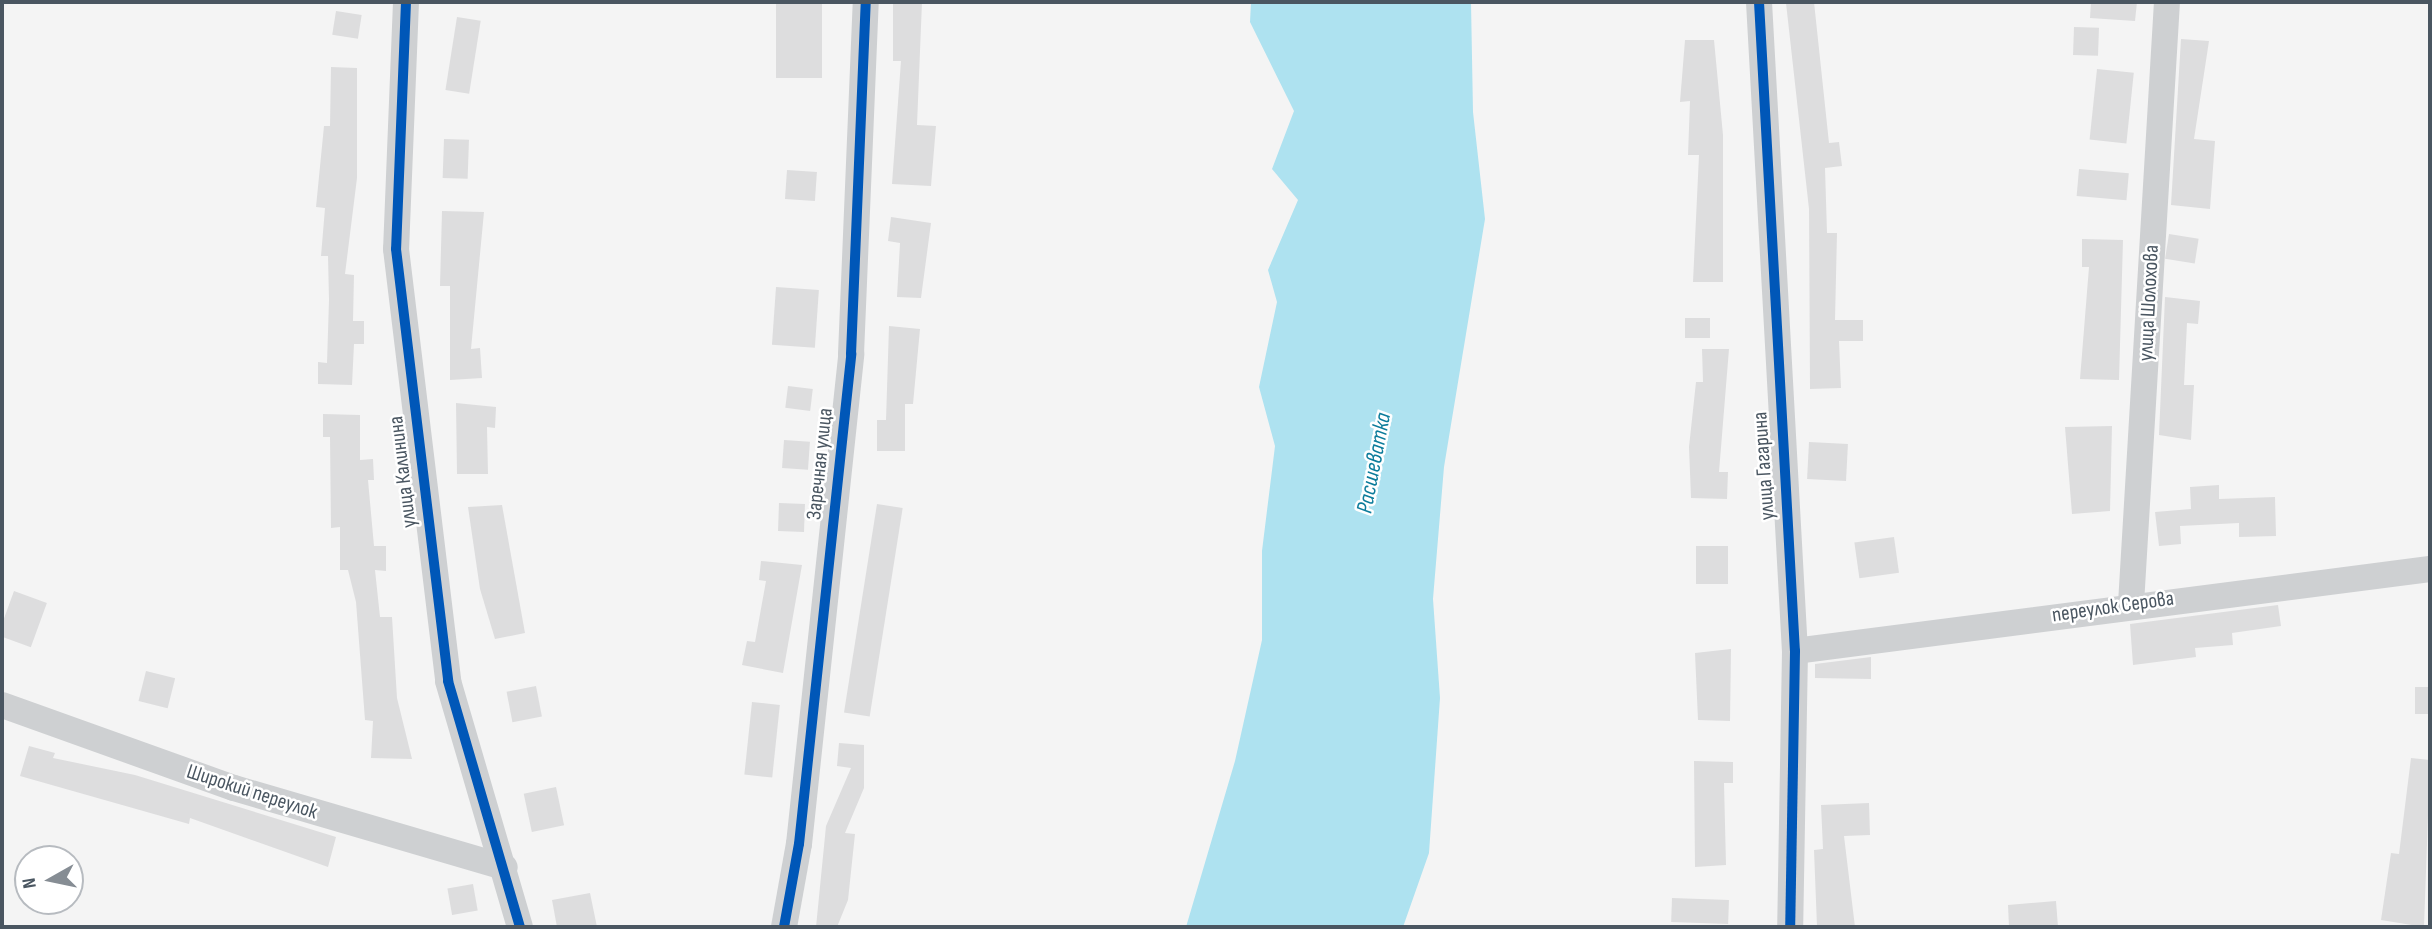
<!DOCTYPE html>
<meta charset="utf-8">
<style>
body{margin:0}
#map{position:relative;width:2432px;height:929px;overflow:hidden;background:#f4f4f4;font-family:"Sofia Sans Condensed",sans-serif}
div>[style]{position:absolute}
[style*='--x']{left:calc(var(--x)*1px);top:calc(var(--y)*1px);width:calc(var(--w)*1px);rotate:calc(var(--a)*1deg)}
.water>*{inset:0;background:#aee2f0}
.building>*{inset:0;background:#ddddde;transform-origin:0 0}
.minor>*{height:26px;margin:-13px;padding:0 13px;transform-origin:13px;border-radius:13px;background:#ced0d2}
.cycleway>*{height:10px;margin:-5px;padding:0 5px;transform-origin:5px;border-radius:5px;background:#0057b8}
span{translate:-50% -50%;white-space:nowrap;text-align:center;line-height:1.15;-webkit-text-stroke:5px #fff;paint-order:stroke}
.street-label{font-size:21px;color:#4a5661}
.water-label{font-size:23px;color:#0c7c9b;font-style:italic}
.frame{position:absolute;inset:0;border:4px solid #4a5661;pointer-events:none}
.north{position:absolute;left:14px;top:845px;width:70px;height:70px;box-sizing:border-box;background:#fff;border:2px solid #b7bbc0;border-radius:50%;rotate:261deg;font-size:19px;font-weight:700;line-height:28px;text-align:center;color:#4a5661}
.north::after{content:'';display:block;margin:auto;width:24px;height:32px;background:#868d94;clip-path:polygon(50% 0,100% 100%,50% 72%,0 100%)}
</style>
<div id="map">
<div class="water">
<div style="clip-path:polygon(1251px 2px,1471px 2px,1473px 112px,1485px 219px,1444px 467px,1433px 599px,1440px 698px,1429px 853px,1403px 927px,1186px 927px,1235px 761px,1262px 640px,1262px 551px,1275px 446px,1259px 387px,1277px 302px,1268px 270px,1298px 200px,1272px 169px,1294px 111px,1250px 22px)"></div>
</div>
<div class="building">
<div style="left:776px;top:2px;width:46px;height:76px"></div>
<div style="clip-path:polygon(893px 2px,922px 2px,917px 125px,936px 126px,931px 186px,892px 184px,901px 61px,893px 61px)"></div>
<div style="clip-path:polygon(1814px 2px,1829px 143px,1839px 142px,1842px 166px,1825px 168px,1827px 233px,1837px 233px,1835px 320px,1863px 320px,1863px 341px,1839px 341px,1841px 388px,1810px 389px,1809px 209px,1786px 3px)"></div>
<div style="clip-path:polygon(2091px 2px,2137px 2px,2135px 21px,2090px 18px)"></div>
<div style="left:336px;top:11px;width:26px;height:24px;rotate:9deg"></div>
<div style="left:457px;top:17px;width:24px;height:74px;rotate:9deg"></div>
<div style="left:2074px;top:27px;width:25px;height:28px;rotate:2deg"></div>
<div style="clip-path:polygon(2181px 39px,2209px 41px,2194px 139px,2215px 141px,2210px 209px,2171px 205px)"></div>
<div style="clip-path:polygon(1685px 40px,1714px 40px,1723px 135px,1723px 282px,1693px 282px,1699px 155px,1688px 155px,1690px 101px,1680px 102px)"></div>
<div style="clip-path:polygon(331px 67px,357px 68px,357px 178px,345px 274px,354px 275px,353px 321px,364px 321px,364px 344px,354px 344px,352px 385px,318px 384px,318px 362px,327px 363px,329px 300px,328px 256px,321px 256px,325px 208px,316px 207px,324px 126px,330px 126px)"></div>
<div style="left:2097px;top:69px;width:37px;height:71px;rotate:6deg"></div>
<div style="left:444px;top:139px;width:25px;height:39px;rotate:2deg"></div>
<div style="left:2079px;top:169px;width:50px;height:27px;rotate:5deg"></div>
<div style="left:787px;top:170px;width:30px;height:29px;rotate:4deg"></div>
<div style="clip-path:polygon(442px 211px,484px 212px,471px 349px,480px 348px,482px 378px,450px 380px,450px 286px,440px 286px)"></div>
<div style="clip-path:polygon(891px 217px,931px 223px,921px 298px,897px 297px,900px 243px,888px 241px)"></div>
<div style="left:2169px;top:234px;width:30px;height:25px;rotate:9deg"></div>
<div style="clip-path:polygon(2082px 239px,2123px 240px,2119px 380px,2080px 379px,2089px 267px,2082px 267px)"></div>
<div style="left:776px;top:287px;width:43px;height:58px;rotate:4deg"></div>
<div style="clip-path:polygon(2165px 297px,2200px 301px,2198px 324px,2187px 323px,2184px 385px,2194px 385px,2191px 440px,2159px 435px)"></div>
<div style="left:1685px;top:318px;width:25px;height:20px"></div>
<div style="clip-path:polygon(889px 326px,920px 329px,913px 404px,905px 404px,905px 451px,877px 451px,877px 420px,886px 420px)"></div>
<div style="clip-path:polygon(1702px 349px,1729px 349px,1719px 472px,1728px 472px,1727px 499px,1691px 498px,1689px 447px,1696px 382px,1703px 382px)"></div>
<div style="left:788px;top:386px;width:25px;height:22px;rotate:7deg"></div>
<div style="clip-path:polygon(456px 403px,496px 407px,495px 428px,487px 427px,488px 474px,457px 474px)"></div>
<div style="clip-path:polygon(323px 414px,360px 415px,360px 460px,373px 459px,374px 480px,368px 480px,374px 546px,386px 546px,386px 571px,375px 570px,380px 617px,392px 617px,397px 698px,412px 759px,371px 758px,373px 721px,365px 720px,356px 602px,348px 570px,340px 570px,340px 527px,331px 528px,330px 437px,323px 437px)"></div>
<div style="clip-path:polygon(2112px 426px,2110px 511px,2072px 514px,2065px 427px)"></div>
<div style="left:784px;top:440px;width:26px;height:28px;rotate:4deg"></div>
<div style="left:1809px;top:442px;width:39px;height:37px;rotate:3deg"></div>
<div style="clip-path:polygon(2219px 485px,2219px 499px,2275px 497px,2276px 536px,2239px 537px,2239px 523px,2180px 526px,2181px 544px,2159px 546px,2155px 512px,2191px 509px,2190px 487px)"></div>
<div style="left:779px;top:503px;width:26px;height:28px;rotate:2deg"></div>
<div style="left:877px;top:504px;width:26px;height:211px;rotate:9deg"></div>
<div style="clip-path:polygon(502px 505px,525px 633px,495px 639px,480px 589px,468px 507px)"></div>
<div style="left:1894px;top:537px;width:36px;height:40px;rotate:82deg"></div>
<div style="left:1696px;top:546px;width:32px;height:38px"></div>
<div style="clip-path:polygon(761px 561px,802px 565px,783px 673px,742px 665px,747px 641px,755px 642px,766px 581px,759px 580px)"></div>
<div style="left:14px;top:591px;width:35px;height:47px;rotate:20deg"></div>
<div style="clip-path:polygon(2278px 605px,2281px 626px,2232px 633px,2233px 645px,2195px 648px,2196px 657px,2133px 665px,2130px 624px)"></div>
<div style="clip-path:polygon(1731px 649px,1730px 721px,1698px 720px,1695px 653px)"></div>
<div style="clip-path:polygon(1871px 657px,1871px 679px,1815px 678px,1815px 664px)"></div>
<div style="left:146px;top:671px;width:30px;height:31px;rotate:14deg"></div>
<div style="left:536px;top:686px;width:31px;height:30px;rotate:79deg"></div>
<div style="left:2415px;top:687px;width:15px;height:27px"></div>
<div style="left:752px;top:702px;width:28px;height:73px;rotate:6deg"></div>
<div style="clip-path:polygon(839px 743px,864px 745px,864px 788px,845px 833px,855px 834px,848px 900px,837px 927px,816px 927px,826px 826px,851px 768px,837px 766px)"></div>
<div style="clip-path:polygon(29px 746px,55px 753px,53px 758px,135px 775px,336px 837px,328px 867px,190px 818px,189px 824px,20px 776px)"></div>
<div style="clip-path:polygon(2411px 758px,2430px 760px,2424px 927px,2381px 920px,2391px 853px,2399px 854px)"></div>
<div style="clip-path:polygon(1694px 761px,1733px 762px,1733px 783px,1724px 783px,1726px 865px,1695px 867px)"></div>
<div style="left:556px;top:787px;width:39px;height:33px;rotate:78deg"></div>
<div style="clip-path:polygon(1869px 803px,1870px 835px,1844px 836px,1855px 927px,1817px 927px,1814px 850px,1823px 849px,1821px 805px)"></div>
<div style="left:473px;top:884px;width:27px;height:26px;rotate:80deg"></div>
<div style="clip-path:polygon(590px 893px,597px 927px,557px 927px,552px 900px)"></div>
<div style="left:1672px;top:898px;width:57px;height:24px;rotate:2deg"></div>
<div style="clip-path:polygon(2056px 901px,2058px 927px,2009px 927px,2008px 905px)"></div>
</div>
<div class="minor">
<div style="--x:406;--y:2;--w:247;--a:92.3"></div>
<div style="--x:396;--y:249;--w:435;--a:83.1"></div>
<div style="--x:448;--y:681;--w:256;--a:73.7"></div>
<div style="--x:1759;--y:2;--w:650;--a:86.83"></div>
<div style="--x:1795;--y:651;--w:276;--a:91"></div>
<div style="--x:2131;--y:604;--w:603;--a:-86.58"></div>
<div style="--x:1795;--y:651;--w:640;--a:-7.36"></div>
<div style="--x:2;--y:705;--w:246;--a:19.7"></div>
<div style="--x:234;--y:788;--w:282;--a:16.3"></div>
<div style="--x:784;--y:927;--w:84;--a:-79.8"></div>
<div style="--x:799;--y:844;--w:493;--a:-83.9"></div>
<div style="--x:851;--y:354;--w:352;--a:-87.6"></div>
</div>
<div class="cycleway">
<div style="--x:406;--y:2;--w:247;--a:92.3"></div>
<div style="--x:396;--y:249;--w:435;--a:83.1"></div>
<div style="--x:448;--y:681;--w:256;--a:73.7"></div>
<div style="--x:1759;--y:2;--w:650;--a:86.83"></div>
<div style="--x:1795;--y:651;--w:276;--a:91"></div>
<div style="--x:784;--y:927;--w:84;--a:-79.8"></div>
<div style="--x:799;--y:844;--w:493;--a:-83.9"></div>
<div style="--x:851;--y:354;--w:352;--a:-87.6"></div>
</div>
<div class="street-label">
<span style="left:2149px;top:303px;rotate:-87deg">улица Шолохова</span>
<span style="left:820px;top:464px;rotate:-84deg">Заречная улица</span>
<span style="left:1764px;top:466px;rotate:-94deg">улица Гагарина</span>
<span style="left:403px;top:472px;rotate:-97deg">улица Калинина</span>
<span style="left:2113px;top:607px;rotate:-8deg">переулок Серова</span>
<span style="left:252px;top:792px;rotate:18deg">Широкий переулок</span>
</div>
<div class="water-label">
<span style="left:1374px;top:463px;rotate:-79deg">Расшеватка</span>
</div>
<div class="frame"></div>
<div class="north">N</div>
</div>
